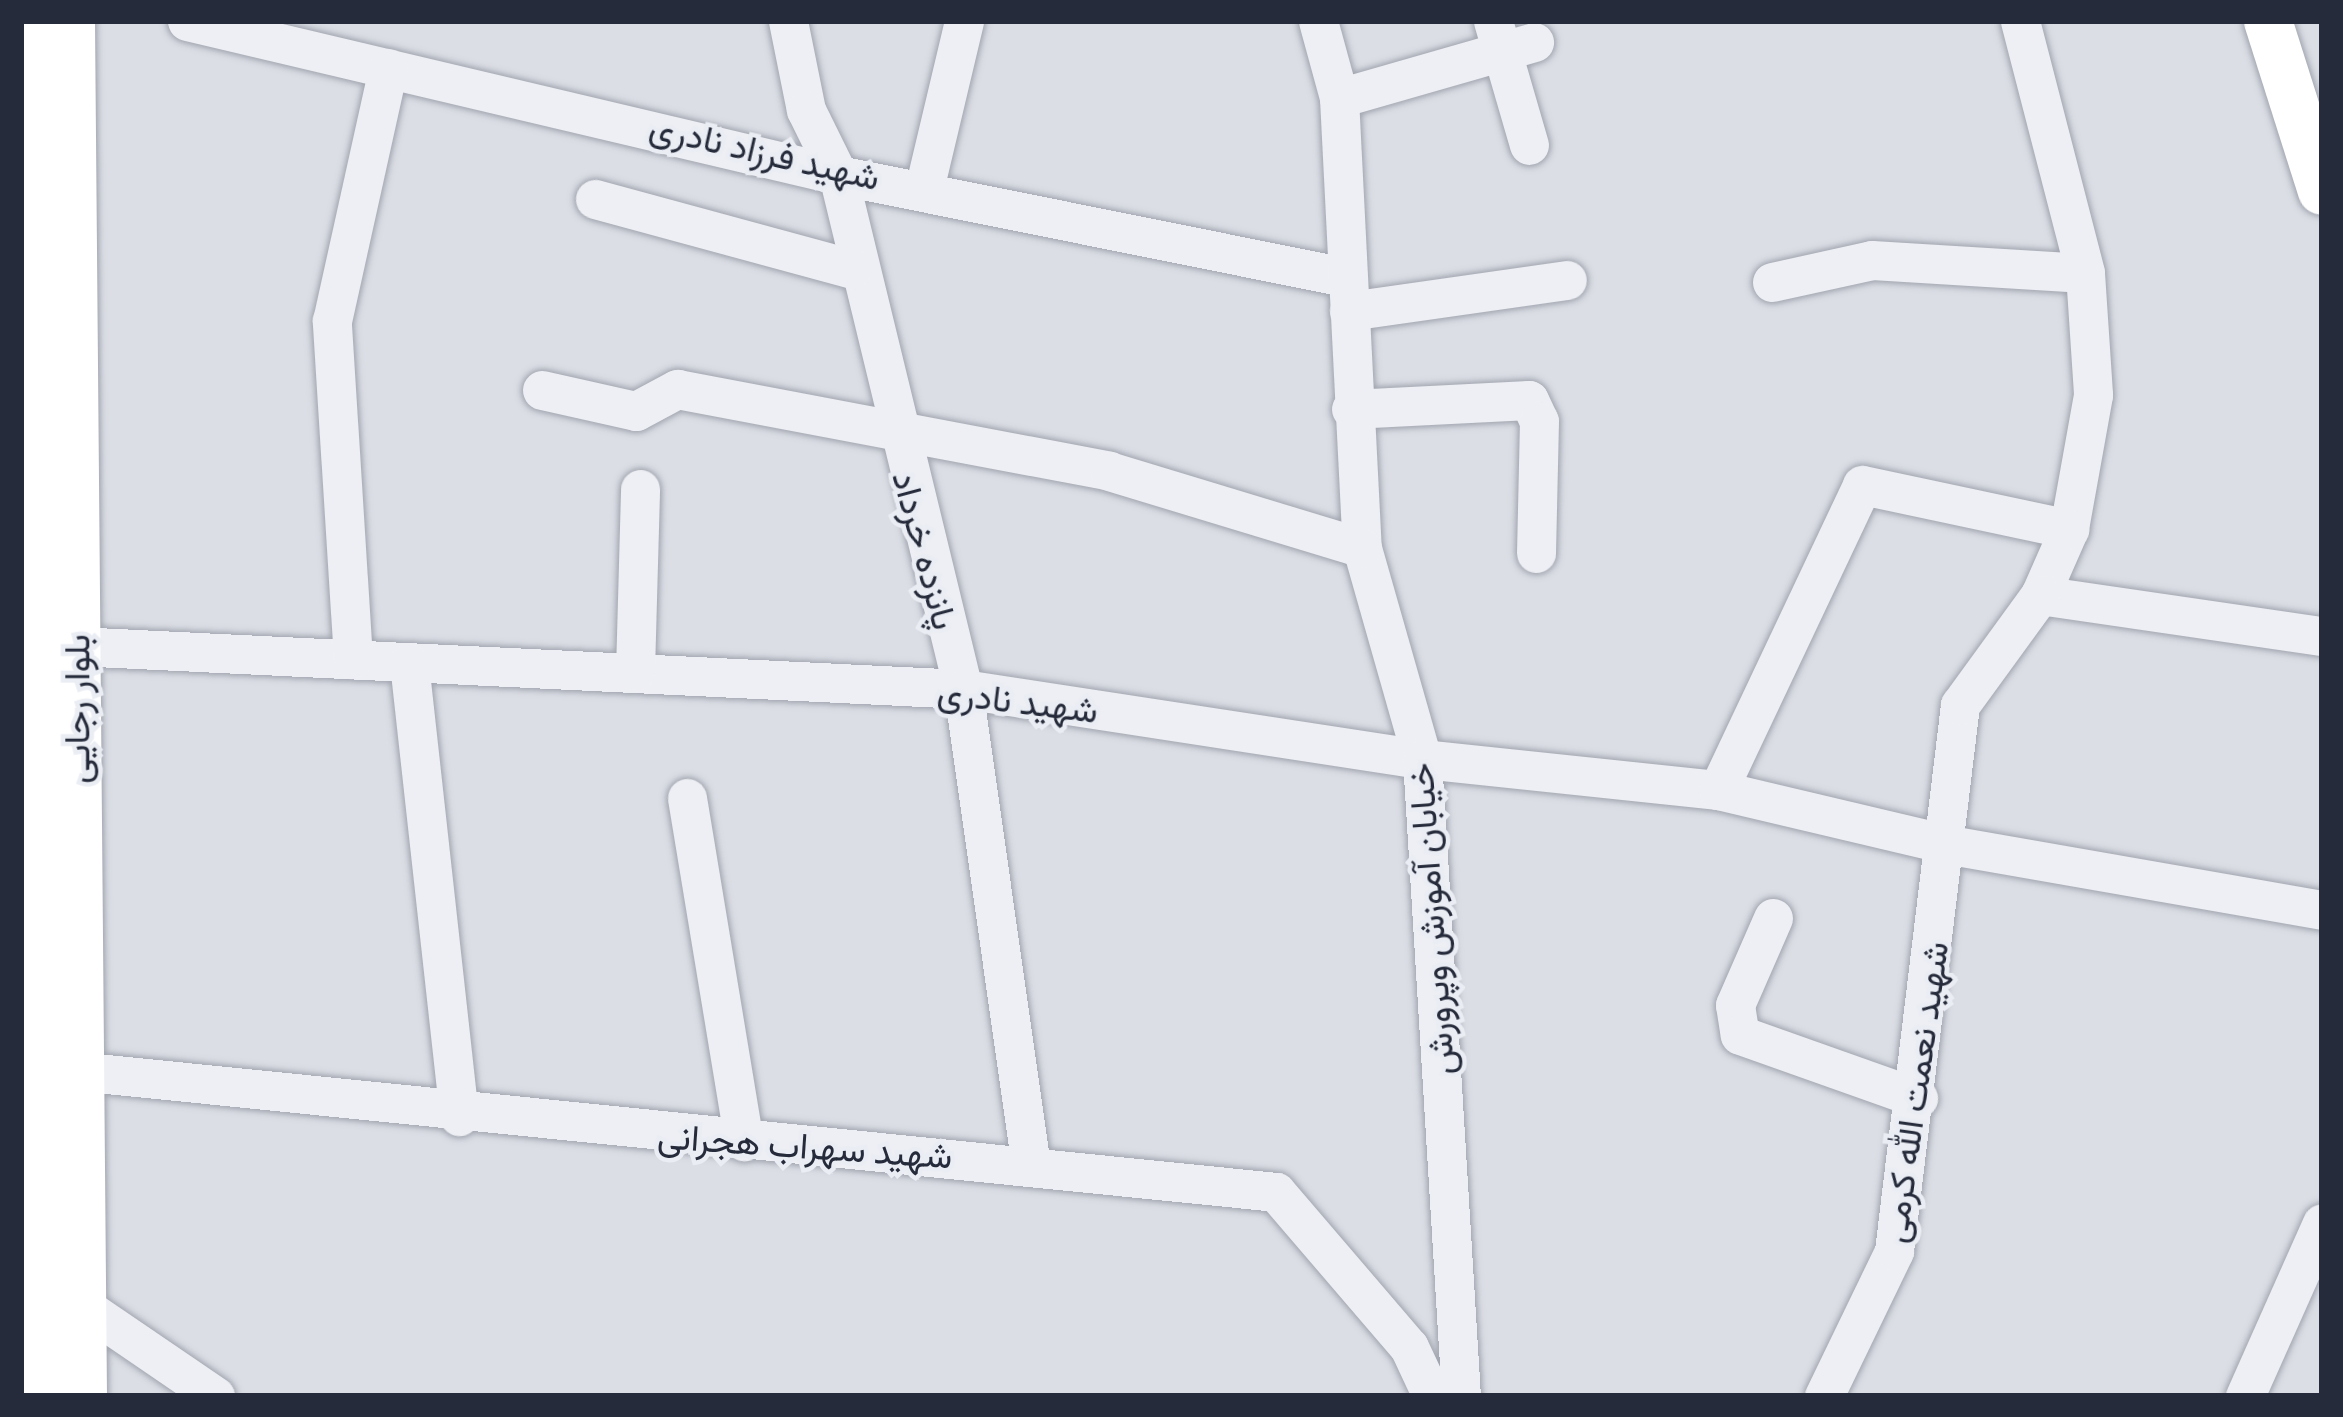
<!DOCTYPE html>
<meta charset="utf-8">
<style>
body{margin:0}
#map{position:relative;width:2343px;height:1417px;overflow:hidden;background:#dbdee5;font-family:Ubuntu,Vazirmatn,sans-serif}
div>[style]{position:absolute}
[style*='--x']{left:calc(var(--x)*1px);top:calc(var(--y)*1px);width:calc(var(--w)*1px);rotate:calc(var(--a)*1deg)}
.roads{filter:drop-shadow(0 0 3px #a1a5af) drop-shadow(0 0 3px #a1a5af)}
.minor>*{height:39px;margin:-19.5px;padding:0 19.5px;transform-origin:19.5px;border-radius:19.5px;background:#eeeff4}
.major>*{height:48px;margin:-24px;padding:0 24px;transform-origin:24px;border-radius:24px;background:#fff}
span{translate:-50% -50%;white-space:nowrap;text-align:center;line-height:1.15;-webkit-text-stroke:9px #eaedf3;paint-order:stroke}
.street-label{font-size:36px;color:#262b3b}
.frame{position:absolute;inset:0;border:24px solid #262b3b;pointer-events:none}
</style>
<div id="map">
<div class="roads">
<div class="minor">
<div style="--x:187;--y:21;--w:669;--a:13.31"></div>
<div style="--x:838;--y:175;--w:517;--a:11.38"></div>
<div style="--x:788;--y:21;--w:91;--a:78.6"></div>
<div style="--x:806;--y:110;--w:72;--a:63.8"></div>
<div style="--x:838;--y:175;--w:529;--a:76.33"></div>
<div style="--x:963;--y:689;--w:478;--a:81.9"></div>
<div style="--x:1318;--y:21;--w:80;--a:74.7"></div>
<div style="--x:1339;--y:98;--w:451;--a:87.1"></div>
<div style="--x:1362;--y:548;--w:219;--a:74.1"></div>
<div style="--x:1422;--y:759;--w:638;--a:86.5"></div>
<div style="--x:1493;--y:21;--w:129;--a:73.8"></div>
<div style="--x:2020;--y:21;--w:260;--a:75.5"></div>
<div style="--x:2085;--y:273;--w:122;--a:86.2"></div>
<div style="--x:2093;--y:395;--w:136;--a:100.2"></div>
<div style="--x:2069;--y:529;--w:72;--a:113.7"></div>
<div style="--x:2040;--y:595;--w:285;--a:8.3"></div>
<div style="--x:1339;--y:98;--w:203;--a:-16"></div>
<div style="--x:925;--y:185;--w:169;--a:-76.6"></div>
<div style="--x:595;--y:199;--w:266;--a:15.2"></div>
<div style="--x:1772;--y:282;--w:102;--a:-12.4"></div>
<div style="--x:1872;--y:260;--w:213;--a:3.5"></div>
<div style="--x:1349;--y:311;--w:220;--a:-8.1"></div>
<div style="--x:542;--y:390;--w:96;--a:12.6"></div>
<div style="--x:636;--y:411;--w:47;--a:-28.2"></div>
<div style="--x:677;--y:389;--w:440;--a:10.7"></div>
<div style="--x:1109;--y:471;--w:264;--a:16.9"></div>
<div style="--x:1351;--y:409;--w:178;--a:-2.9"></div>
<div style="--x:1529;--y:400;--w:23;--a:65"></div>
<div style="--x:1539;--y:421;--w:132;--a:91.3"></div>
<div style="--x:75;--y:646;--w:889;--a:2.77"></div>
<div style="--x:963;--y:689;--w:464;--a:8.7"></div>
<div style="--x:1422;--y:759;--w:298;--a:6"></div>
<div style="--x:1718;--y:790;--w:238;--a:13.3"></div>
<div style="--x:1950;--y:845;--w:378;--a:9.9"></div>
<div style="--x:353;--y:659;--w:339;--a:-93.6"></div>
<div style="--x:332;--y:321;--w:259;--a:-77.5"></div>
<div style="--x:409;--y:663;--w:456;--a:83.7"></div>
<div style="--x:635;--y:671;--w:182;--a:-88.4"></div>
<div style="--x:1718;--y:790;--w:337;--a:-64.7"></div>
<div style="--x:1862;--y:485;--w:212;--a:12"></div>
<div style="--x:687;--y:798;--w:348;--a:80.6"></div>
<div style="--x:1773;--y:918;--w:95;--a:113.6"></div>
<div style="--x:1735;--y:1005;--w:30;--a:81"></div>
<div style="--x:1740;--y:1035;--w:189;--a:19.5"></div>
<div style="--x:77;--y:1071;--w:1205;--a:5.76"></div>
<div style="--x:1276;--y:1192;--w:204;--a:49.4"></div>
<div style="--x:1409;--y:1347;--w:54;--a:64.9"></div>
<div style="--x:83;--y:1306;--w:160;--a:34.3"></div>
<div style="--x:1824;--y:1396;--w:161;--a:-64.2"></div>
<div style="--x:1894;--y:1251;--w:550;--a:-83.11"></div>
<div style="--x:1960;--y:705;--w:136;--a:-54"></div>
<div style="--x:2245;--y:1396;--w:189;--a:-66"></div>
</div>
<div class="major">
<div style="--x:32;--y:21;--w:1375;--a:89.54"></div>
<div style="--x:71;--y:21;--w:1375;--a:89.5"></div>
<div style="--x:2268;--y:21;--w:178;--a:72.4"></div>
</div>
</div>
<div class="street-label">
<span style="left:765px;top:151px;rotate:13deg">شهید فرزاد نادری</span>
<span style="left:926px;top:550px;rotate:75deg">پانزده خرداد</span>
<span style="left:1018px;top:700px;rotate:7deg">شهید نادری</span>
<span style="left:76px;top:709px;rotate:-90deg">بلوار رجایی</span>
<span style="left:1430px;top:919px;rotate:-94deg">خیابان آموزش وپرورش</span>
<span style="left:1914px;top:1092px;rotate:-82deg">شهید نعمت الله کرمی</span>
<span style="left:805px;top:1145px;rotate:4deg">شهید سهراب هجرانی</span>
</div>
<div class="frame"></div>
</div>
